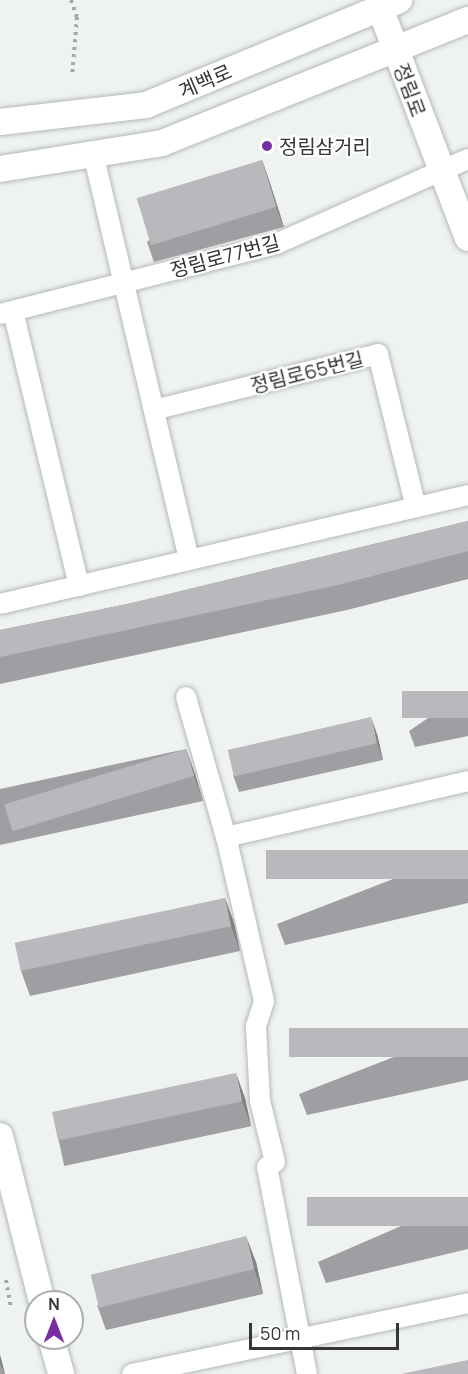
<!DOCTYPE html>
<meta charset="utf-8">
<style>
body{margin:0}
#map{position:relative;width:468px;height:1374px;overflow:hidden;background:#eef3f0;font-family:Manrope,"Noto Sans KR",sans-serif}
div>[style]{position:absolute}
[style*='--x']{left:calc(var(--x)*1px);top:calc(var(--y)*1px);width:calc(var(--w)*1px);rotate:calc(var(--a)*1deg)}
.path>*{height:4px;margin-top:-2px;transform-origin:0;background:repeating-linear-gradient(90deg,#a5a9a6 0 3px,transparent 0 7.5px)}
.roads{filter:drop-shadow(0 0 2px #b5b9b6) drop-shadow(0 0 2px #b5b9b6)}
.minor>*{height:20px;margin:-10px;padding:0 10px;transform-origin:10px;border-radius:10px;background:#fff}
.major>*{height:26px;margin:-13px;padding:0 13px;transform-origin:13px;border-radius:13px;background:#fff}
.wall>*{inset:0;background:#a09ea2;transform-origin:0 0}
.shaded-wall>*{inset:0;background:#828184}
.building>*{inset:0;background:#bab8bc;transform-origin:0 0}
.dots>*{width:16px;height:16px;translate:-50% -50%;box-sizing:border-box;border:3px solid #fff;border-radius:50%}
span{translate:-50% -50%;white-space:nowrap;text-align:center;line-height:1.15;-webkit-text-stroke:4.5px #fff;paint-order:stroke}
.street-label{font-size:20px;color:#343534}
.poi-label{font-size:20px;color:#343534}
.left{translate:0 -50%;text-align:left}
.north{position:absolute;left:24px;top:1290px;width:60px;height:60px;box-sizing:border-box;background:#fff;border:2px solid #aeaeae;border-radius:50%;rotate:0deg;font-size:16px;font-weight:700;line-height:24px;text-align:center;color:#343534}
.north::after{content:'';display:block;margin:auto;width:21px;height:27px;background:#752da0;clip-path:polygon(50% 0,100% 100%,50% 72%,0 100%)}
.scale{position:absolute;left:249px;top:1323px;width:150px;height:27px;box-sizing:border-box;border:3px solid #343534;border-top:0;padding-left:8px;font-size:18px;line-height:21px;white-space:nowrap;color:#343534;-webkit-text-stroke:4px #fff;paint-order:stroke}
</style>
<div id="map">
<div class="path">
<div style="--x:71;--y:0;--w:18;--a:71"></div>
<div style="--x:77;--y:17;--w:60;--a:94.8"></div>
<div style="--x:6;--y:1280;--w:27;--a:80"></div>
</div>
<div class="roads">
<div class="minor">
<div style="--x:93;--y:153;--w:418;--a:76.7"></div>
<div style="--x:13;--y:311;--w:283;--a:76.5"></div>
<div style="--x:0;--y:314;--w:285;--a:-14.2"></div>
<div style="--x:276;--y:244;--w:210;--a:-23.9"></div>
<div style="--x:154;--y:410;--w:231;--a:-14"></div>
<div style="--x:378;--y:354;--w:158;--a:76.1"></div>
<div style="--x:0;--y:604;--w:481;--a:-13.1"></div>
<div style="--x:186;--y:697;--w:146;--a:74.1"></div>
<div style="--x:132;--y:1374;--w:343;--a:-11.9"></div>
<div style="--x:307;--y:1374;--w:211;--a:-100.9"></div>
<div style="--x:267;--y:1167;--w:9;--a:-32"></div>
<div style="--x:275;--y:1162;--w:63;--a:-103.8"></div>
<div style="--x:260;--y:1101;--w:75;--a:-93.1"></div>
<div style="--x:256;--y:1026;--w:26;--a:-72"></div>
<div style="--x:264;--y:1001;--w:168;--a:-103"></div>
<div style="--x:226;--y:837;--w:248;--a:-13"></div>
</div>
<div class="major">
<div style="--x:380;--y:8;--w:246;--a:69.1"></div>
<div style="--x:0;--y:122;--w:147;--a:-6.6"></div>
<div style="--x:146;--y:105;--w:274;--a:-22.5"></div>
<div style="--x:0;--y:169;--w:164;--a:-9.1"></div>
<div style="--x:162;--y:143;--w:330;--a:-21.9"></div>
<div style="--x:0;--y:1136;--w:171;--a:75.8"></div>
<div style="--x:51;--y:1338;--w:37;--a:74"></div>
</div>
</div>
<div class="wall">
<div style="clip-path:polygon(262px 160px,269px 180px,284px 227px,154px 262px,147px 242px)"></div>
<div style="clip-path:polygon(468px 521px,468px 579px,347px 610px,0 684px,0 630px,132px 603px)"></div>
<div style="clip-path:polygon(468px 691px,468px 736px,415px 747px,409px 731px)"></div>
<div style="clip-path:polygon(377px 734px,383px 760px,239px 792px,233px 775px)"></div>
<div style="clip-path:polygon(186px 749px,195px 774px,203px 801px,0 845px,0 789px)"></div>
<div style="clip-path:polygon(468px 850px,468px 903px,285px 945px,277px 924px)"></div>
<div style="clip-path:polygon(225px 898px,234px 923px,240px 951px,30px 996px,21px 971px)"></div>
<div style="clip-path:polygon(468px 1028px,468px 1080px,307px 1115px,299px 1094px)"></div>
<div style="left:245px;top:1098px;width:29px;height:191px;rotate:78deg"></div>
<div style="clip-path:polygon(468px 1197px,468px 1249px,326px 1283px,318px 1262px)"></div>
<div style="clip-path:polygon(256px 1262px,263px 1294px,106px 1330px,97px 1305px)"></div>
<div style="clip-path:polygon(0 1355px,5px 1374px,0 1374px)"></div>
</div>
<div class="shaded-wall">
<div style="clip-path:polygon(262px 160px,269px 180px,284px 227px,276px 207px)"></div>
<div style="clip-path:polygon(371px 717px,377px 734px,383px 760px,377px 743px)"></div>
<div style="clip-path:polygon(186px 749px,195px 774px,203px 801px,194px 776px)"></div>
<div style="clip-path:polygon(225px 898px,234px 923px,240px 951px,231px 926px)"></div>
<div style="clip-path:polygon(236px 1073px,245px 1098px,251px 1126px,242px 1101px)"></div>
<div style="clip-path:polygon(246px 1236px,256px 1262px,263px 1294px,254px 1269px)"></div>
<div style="clip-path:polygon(0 1355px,5px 1374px,0 1363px)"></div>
</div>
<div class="building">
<div style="left:262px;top:160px;width:49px;height:131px;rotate:73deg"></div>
<div style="clip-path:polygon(468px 521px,468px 551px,338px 585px,0 657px,0 630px,132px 603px)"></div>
<div style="left:468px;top:691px;width:27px;height:66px;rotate:90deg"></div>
<div style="left:371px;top:717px;width:27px;height:147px;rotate:77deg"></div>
<div style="left:186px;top:749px;width:28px;height:190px;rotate:73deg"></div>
<div style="left:468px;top:850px;width:29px;height:202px;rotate:90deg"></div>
<div style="left:225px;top:898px;width:29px;height:215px;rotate:78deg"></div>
<div style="left:468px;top:1028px;width:29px;height:179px;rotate:90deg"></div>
<div style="left:236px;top:1073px;width:29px;height:188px;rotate:78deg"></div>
<div style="left:468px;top:1197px;width:29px;height:161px;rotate:90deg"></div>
<div style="left:246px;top:1236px;width:34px;height:160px;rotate:76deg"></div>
<div style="clip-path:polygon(468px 1360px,468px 1374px,401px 1374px)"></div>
</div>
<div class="dots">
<div style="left:267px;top:146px;background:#752da0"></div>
</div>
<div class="street-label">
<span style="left:205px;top:81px;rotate:-23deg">계백로</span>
<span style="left:410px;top:90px;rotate:70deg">정림로</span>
<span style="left:225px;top:256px;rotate:-15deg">정림로77번길</span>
<span style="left:307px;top:372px;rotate:-14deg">정림로65번길</span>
</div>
<div class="poi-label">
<span class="left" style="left:279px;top:146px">정림삼거리</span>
</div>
<div class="north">N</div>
<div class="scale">50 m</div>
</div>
